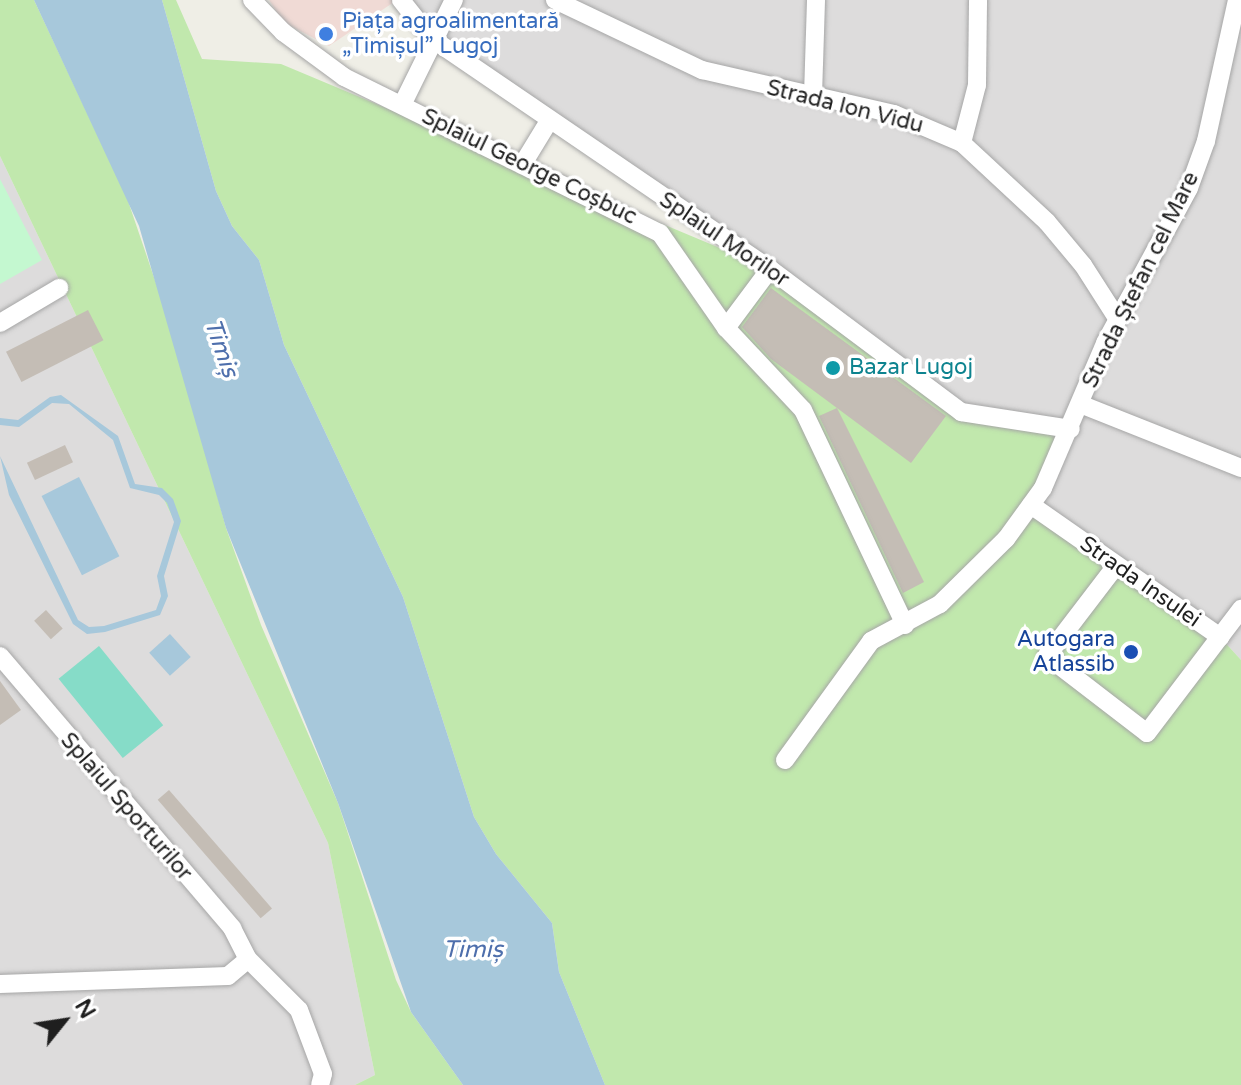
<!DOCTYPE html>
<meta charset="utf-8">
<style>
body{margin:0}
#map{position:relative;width:1241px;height:1085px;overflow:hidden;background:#efeee6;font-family:"Varela Round",sans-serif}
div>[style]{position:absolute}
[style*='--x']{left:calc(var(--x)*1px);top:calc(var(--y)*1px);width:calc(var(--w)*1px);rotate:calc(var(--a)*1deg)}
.residential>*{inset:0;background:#dddcdc}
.commercial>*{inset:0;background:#f0dad5}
.grass>*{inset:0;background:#c1e8ad}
.park>*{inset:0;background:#c4f8d0}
.pitch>*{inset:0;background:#86dcc8;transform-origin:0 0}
.water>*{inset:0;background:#a7c8db;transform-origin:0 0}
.building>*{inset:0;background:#c4bdb5;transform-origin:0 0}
.roads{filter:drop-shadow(0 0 2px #a6a6a6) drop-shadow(0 0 2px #a6a6a6)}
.minor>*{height:18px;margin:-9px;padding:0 9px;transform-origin:9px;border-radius:9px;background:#fff}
.dots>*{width:22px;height:22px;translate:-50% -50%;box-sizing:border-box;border:4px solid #fff;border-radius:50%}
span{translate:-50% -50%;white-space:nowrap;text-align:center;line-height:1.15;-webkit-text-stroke:7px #fff;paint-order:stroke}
.shop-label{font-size:22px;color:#366cbe}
.left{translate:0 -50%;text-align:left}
.street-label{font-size:22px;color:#1f1f1f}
.culture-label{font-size:22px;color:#0d838f}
.transit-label{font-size:22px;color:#164399}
.right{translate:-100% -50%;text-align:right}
.water-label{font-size:24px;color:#4e6fac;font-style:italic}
.north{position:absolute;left:24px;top:981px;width:80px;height:80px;-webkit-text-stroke:6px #fff;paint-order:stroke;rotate:60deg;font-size:22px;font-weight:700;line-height:32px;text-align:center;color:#1f1f1f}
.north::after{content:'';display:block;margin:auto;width:28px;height:36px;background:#1f1f1f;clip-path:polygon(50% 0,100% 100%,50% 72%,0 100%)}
</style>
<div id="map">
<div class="residential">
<div style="clip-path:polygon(409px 0,1241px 0,1241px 660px,1220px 637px,1031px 505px,961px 412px,438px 34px)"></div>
<div style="clip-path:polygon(0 156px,328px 843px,375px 1075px,355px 1085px,0 1085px)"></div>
</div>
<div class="commercial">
<div style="clip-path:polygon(269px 0,397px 0,329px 46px,283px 22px)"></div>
</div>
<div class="grass">
<div style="clip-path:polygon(0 0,34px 0,127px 198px,176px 342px,226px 528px,261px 625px,338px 803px,396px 980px,411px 1012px,463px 1085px,355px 1085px,375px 1075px,328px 843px,0 156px)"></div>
<div style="clip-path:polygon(162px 0,176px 0,202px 59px,281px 64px,770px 269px,961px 412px,1071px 429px,1032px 506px,1220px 637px,1241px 660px,1241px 1085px,605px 1085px,559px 972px,552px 923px,496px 854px,474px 817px,403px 597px,284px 345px,259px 260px,232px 226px,216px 191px)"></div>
</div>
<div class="park">
<div style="clip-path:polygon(0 179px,42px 260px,0 284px)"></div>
</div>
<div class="pitch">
<div style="left:99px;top:646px;width:102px;height:52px;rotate:51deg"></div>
</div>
<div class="water">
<div style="clip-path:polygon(34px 0,162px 0,216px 191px,232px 226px,259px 260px,284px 345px,403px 597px,474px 817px,496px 854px,552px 923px,559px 972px,605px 1085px,463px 1085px,411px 1012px,338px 803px,226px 528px,139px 226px)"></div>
<div style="clip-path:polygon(61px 395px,118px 436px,135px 484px,162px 488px,173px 499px,181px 521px,164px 576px,168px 596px,160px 615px,105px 632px,87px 634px,73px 624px,9px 495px,0 456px,78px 620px,89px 627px,104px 626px,156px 610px,161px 596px,157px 576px,174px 522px,167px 503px,159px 495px,130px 488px,113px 440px,69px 404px,52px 403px,19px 427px,0 425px,0 418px,18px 420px,50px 397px)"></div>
<div style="left:79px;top:477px;width:89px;height:42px;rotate:63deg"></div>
<div style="left:170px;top:634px;width:31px;height:28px;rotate:48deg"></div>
</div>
<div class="building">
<div style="clip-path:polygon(771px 288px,946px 416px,911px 463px,771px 359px,742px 327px)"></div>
<div style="left:88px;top:310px;width:34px;height:92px;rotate:63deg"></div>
<div style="clip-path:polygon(837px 408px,924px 582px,903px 593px,819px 416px)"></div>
<div style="left:65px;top:445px;width:19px;height:42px;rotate:65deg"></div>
<div style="left:46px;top:610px;width:25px;height:16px;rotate:48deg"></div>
<div style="clip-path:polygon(0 681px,21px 710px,0 725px)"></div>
<div style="left:169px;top:790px;width:157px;height:15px;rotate:49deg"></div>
</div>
<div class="roads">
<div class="minor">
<div style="--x:252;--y:0;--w:45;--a:45.9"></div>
<div style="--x:283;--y:32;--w:76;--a:36.4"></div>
<div style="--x:344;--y:77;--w:352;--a:26.3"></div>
<div style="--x:660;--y:233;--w:116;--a:55.2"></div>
<div style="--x:726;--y:328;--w:112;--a:46.8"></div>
<div style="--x:803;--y:410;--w:238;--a:64.6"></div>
<div style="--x:401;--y:0;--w:48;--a:51.7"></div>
<div style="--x:431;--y:38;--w:410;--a:34.3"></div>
<div style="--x:770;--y:269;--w:239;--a:36.8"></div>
<div style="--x:961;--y:412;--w:111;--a:8.8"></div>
<div style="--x:555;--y:0;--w:163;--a:25.5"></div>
<div style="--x:702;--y:70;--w:197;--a:12.9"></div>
<div style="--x:894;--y:114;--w:74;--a:23.1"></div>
<div style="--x:962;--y:143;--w:116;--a:42.9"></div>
<div style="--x:1047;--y:222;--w:56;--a:50.1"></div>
<div style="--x:1083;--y:265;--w:63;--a:57.3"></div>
<div style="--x:813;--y:96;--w:96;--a:-88.2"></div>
<div style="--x:402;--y:105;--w:117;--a:-63.7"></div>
<div style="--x:962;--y:143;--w:60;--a:-75.5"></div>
<div style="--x:977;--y:85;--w:85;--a:-89.3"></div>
<div style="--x:524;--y:162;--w:48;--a:-58.6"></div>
<div style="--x:0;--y:323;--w:69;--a:-30.7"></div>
<div style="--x:726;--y:328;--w:74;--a:-53.3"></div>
<div style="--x:1080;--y:404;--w:173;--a:21.7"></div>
<div style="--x:1031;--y:505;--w:231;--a:34.9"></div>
<div style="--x:1115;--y:567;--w:112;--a:127.4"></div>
<div style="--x:1047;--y:656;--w:126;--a:37.6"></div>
<div style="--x:1147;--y:733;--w:156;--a:-52.8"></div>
<div style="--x:0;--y:656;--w:358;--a:49.5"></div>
<div style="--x:232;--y:928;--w:35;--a:63"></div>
<div style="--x:785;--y:760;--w:147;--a:-54.1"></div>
<div style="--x:871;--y:641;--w:78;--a:-28.2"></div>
<div style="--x:940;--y:604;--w:93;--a:-44.6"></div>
<div style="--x:1006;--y:539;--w:63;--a:-54"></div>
<div style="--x:1043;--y:488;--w:158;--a:-66.8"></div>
<div style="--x:1105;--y:343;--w:176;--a:-61.5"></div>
<div style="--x:1189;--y:188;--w:50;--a:-70.1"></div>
<div style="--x:1206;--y:141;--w:144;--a:-77.6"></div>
<div style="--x:248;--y:959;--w:72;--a:45"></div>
<div style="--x:299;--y:1010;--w:68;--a:69.4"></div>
<div style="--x:323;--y:1074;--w:11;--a:105"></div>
<div style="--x:0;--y:984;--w:228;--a:-2"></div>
<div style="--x:228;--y:976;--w:26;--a:-40"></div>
</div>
</div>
<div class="dots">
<div style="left:326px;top:34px;background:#3f7fe0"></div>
<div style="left:833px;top:368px;background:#0f9aa8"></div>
<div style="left:1131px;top:652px;background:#1a4fb4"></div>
</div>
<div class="shop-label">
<span class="left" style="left:342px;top:34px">Piața agroalimentară<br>„Timișul” Lugoj</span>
</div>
<div class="street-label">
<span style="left:845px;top:107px;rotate:14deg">Strada Ion Vidu</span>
<span style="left:529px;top:167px;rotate:26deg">Splaiul George Coșbuc</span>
<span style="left:724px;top:240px;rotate:34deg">Splaiul Morilor</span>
<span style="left:1141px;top:280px;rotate:-64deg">Strada Ștefan cel Mare</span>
<span style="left:1140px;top:582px;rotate:35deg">Strada Insulei</span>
<span style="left:126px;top:807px;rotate:49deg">Splaiul Sporturilor</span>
</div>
<div class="culture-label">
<span class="left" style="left:849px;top:368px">Bazar Lugoj</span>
</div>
<div class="transit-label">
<span class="right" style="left:1115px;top:652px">Autogara<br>Atlassib</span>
</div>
<div class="water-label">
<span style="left:221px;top:348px;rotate:71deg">Timiș</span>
<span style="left:473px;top:950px">Timiș</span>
</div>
<div class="north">N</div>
</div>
